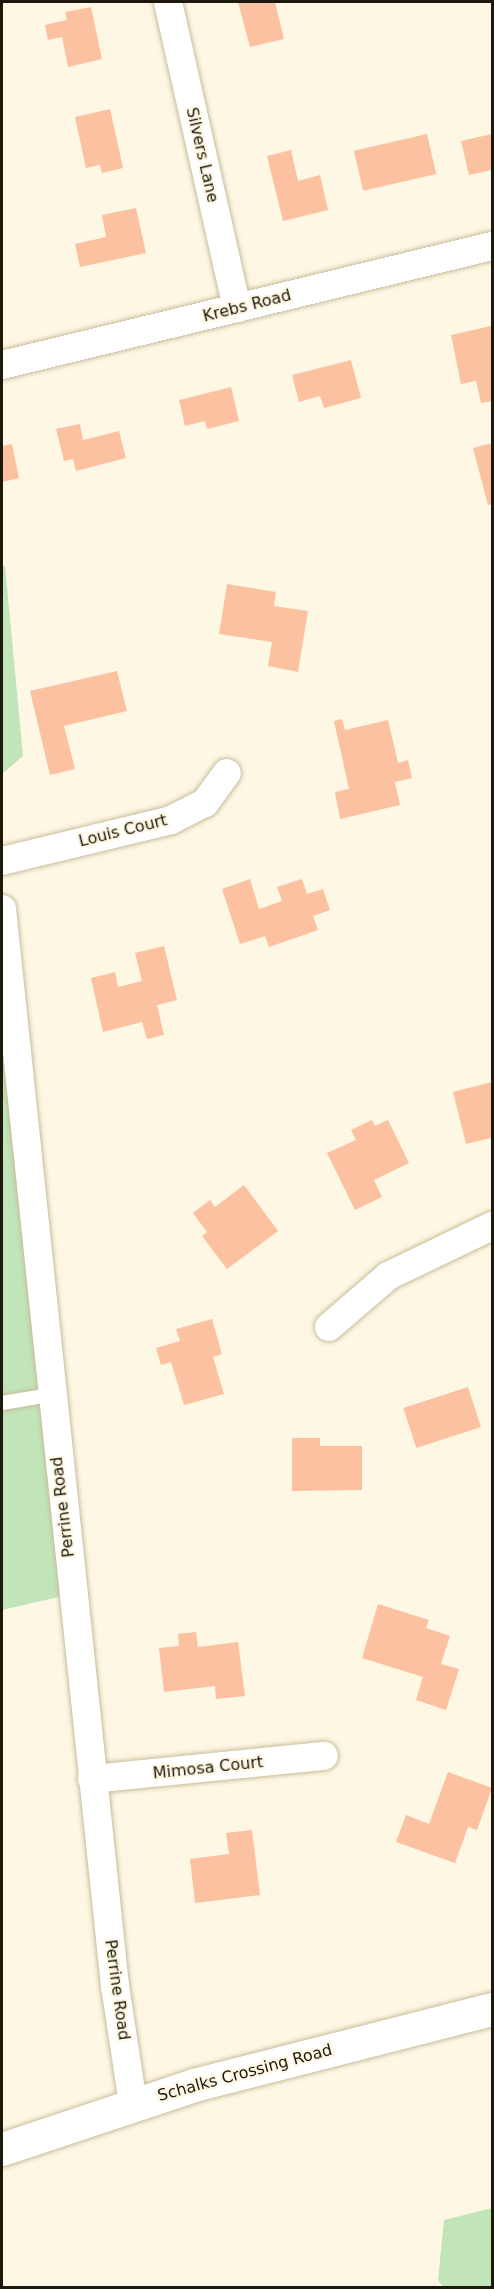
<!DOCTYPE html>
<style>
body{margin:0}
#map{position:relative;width:494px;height:2289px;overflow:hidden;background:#fef7e3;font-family:"DejaVu Sans",sans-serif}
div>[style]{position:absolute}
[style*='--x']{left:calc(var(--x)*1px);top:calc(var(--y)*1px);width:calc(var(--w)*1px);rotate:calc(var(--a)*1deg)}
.green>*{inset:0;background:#c1e5b9}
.building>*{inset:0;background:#fcc1a0;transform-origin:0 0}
.roads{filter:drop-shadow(0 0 2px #c7bd9b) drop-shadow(0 0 2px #c7bd9b)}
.service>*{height:14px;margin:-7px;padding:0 7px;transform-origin:7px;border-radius:7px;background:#fff}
.minor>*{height:28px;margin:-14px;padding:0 14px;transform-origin:14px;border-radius:14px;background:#fff}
.tertiary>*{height:33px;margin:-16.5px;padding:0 16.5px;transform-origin:16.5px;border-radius:16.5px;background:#fff}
span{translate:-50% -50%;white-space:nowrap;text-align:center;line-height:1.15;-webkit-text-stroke:4.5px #fef7e3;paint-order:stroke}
.street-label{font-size:16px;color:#1c180c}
.frame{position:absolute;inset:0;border:3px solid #1c180c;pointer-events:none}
</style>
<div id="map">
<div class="green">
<div style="clip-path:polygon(5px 566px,23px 756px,2px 774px,2px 567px)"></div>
<div style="clip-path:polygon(2px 930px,63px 1596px,2px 1610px)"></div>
<div style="clip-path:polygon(492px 2208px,492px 2287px,443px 2287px,438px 2280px,444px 2220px)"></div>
</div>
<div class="building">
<div style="clip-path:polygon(238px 2px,275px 2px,284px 39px,250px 47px)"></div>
<div style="clip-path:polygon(91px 7px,102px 59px,68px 67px,62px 37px,48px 40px,45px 25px,67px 20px,65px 12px)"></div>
<div style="clip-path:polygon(110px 109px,123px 168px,102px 173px,100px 165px,86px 168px,75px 117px)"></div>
<div style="left:427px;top:134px;width:41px;height:75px;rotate:77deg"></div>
<div style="clip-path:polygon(492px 134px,492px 170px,469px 175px,461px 141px)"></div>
<div style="clip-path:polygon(291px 150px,298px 181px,320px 175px,328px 210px,283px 221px,267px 156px)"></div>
<div style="clip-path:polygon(136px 208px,146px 253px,80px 267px,75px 244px,106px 237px,102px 215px)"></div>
<div style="clip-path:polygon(491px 326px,492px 401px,481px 403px,476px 381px,461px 384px,451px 335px)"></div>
<div style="clip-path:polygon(351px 360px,361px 398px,324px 408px,320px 396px,299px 402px,292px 375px)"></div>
<div style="clip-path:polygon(231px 387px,239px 421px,207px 429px,205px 421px,185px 426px,179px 400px)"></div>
<div style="clip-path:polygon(80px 424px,83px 440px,119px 431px,126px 458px,76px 471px,73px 459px,64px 461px,56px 429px)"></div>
<div style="clip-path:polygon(492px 443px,492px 504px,488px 505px,473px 448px)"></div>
<div style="clip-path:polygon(12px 444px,19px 478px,2px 482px,2px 446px)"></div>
<div style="clip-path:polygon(227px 584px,276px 592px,274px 606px,308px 611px,298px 672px,268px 666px,272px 642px,219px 634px)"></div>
<div style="clip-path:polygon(117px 671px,127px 711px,64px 726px,75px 769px,50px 775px,30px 691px)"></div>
<div style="clip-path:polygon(342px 719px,345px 730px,388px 720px,398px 763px,408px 760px,412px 778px,395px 782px,400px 805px,340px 819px,335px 792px,349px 789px,334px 721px)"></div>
<div style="clip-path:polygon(250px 879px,259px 909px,282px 901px,277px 887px,302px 879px,307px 894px,323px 889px,330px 910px,313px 916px,318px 930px,269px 947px,265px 936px,240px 944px,222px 889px)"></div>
<div style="clip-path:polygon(164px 946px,177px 1000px,157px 1005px,164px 1035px,147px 1039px,142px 1022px,103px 1032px,91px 978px,115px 972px,118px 987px,142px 981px,135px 953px)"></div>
<div style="clip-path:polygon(492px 1082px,491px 1138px,466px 1144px,453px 1092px)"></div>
<div style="clip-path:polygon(372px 1120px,375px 1126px,388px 1120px,409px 1163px,374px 1180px,382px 1197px,355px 1210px,327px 1153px,356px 1140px,351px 1130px)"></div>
<div style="clip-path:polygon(244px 1185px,278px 1231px,227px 1269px,202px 1236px,207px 1232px,193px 1213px,210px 1200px,215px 1207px)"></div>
<div style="clip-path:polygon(212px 1319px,222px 1354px,213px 1357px,224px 1394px,184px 1405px,171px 1362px,161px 1365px,156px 1348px,180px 1341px,176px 1329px)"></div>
<div style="left:468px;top:1387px;width:42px;height:68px;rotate:72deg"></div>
<div style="clip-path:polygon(292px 1438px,320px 1438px,320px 1446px,362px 1446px,362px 1490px,292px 1491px)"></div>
<div style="clip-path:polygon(378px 1604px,429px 1620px,426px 1628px,450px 1636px,441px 1664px,459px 1669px,446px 1710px,416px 1700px,423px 1677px,362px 1658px)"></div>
<div style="clip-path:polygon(196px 1632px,198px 1647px,238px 1642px,245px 1696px,216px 1699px,215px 1686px,164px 1692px,159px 1648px,179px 1646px,178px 1634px)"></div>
<div style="clip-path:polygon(448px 1772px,492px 1788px,477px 1830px,468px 1827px,455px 1863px,396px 1842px,406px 1815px,429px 1824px)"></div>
<div style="clip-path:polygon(252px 1830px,260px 1895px,195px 1903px,190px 1859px,229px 1854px,226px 1833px)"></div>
</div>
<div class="roads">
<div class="service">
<div style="--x:2;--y:1403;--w:49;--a:-9.5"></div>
</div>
<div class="minor">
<div style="--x:168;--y:2;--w:314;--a:77.3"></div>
<div style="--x:2;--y:365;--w:504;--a:-13.65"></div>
<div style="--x:2;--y:861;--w:174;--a:-13.6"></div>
<div style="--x:171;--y:820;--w:38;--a:-27"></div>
<div style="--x:205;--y:803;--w:37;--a:-54"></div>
<div style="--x:2;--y:909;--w:1083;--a:84.01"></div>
<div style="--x:115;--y:1986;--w:118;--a:81.3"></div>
<div style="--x:329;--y:1327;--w:78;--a:-40.8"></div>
<div style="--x:388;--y:1276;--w:115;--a:-25.7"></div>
<div style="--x:92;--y:1779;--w:233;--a:-5.7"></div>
</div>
<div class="tertiary">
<div style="--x:2;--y:2149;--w:202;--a:-18.4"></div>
<div style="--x:194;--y:2085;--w:308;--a:-14.3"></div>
</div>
</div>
<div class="street-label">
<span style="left:202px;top:155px;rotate:77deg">Silvers Lane</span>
<span style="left:247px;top:306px;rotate:-14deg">Krebs Road</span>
<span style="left:123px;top:831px;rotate:-14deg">Louis Court</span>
<span style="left:63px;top:1507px;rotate:-97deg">Perrine Road</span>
<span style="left:208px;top:1768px;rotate:-6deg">Mimosa Court</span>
<span style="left:117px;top:1990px;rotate:82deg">Perrine Road</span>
<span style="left:245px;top:2073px;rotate:-15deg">Schalks Crossing Road</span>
</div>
<div class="frame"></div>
</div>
